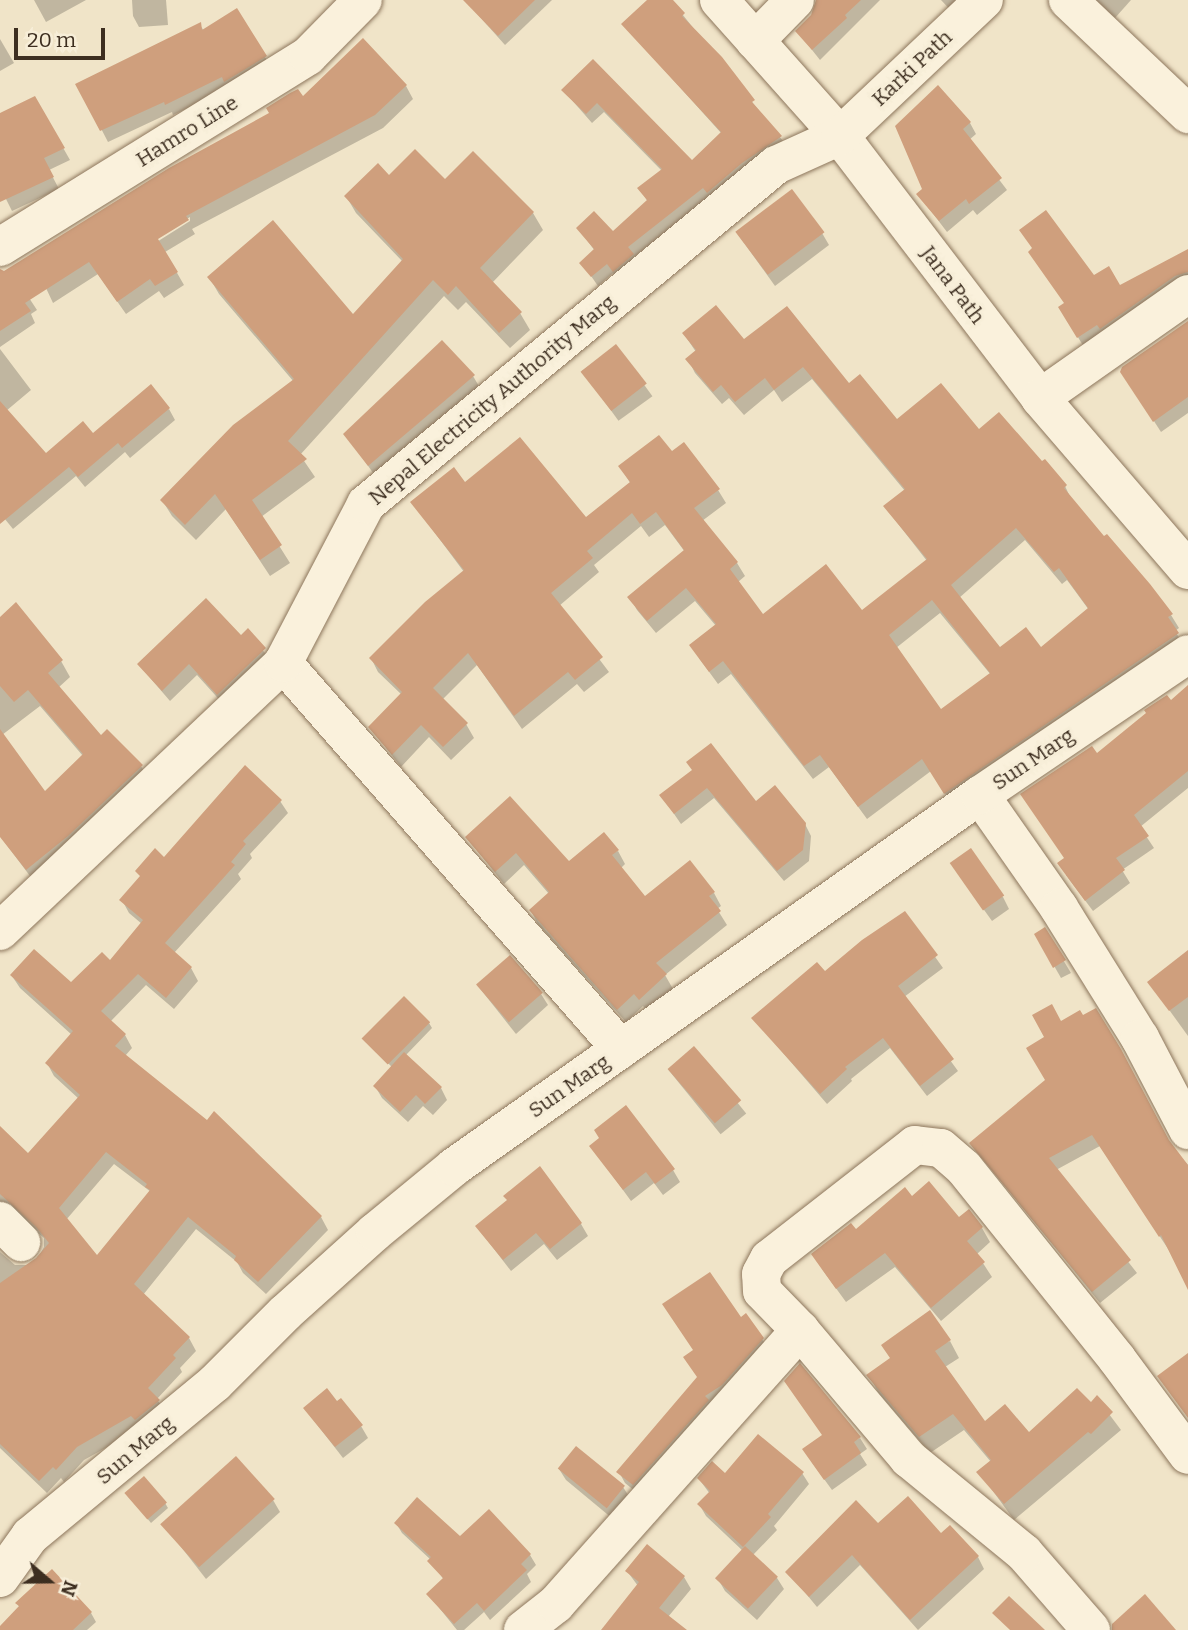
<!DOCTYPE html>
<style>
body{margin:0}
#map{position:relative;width:1188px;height:1630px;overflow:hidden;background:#f0e4c8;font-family:Bitter,serif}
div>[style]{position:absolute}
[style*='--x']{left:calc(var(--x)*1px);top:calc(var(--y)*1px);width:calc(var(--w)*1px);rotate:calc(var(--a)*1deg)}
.shadow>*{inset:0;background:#0003;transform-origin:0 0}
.building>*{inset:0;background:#cf9f7d;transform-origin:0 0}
.roads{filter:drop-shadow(0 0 2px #8d765c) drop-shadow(0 0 2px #8d765c)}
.minor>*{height:38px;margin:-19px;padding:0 19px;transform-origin:19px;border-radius:19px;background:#faf1dc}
span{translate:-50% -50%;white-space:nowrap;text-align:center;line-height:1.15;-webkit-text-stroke:6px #f7eed8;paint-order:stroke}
.street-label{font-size:21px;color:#3d2e20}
.north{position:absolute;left:14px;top:1546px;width:70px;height:70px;-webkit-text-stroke:5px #f7eed8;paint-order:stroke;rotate:110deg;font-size:19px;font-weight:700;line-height:28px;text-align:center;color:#3d2e20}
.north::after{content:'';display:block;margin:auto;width:24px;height:32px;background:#3d2e20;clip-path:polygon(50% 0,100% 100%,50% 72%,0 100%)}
.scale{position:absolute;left:14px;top:28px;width:91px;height:32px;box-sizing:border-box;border:4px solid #3d2e20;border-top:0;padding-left:9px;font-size:21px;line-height:24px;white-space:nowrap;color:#3d2e20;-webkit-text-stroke:5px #f7eed8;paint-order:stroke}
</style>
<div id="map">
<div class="shadow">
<div style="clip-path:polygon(34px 0,86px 0,46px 22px)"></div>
<div style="clip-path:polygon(132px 0,166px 0,168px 25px,139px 27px,133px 16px)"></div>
<div style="clip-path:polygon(478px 0,552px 0,505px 45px,471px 7px)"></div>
<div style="clip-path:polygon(650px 0,671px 0,787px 146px,710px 197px,634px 257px,639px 265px,619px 281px,613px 273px,598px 286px,582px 263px,595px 251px,578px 228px,613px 234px,648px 202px,640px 189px,662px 171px,604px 112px,592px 123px,563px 90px,593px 62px,692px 162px,722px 134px,623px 24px)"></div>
<div style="clip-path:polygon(818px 0,880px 0,820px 60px,797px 31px,813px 16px)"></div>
<div style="clip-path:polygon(941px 0,973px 0,955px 15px)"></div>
<div style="clip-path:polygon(1096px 0,1131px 0,1115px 18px)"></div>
<div style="clip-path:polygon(200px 25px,204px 31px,265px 57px,272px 68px,173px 115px,172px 112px,108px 142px,78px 84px)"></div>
<div style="clip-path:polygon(0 39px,14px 63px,0 71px)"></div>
<div style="clip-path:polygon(evenodd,406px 86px,413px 99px,383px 128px,192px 229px,195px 234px,165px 252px,184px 285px,164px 298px,159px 291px,126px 314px,98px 274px,53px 303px,31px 256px,303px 98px,406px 86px,190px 217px,190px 221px,152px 245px,150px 242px,190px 217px)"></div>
<div style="clip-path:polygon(45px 116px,70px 160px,49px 170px,59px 189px,12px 211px,0 187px,0 140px)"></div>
<div style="clip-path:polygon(970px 123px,976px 134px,969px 140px,1007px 190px,977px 215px,973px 210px,947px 232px,918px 194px,924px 190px,897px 127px)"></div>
<div style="clip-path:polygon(473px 154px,533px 213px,543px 230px,492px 283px,520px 313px,530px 330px,510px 348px,466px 302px,458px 310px,444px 296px,300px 455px,315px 477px,261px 517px,290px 563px,270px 576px,226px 509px,196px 540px,172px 516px,162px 500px,294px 382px,219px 294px,209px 277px,353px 317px,403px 262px,356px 213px,346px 196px,389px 177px,445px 182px)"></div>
<div style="clip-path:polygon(737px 233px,822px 233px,829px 245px,775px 286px)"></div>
<div style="clip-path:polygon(1188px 264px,1188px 284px,1084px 347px,1060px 308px,1094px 278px,1119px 287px)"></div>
<div style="clip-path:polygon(10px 269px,37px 310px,31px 314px,35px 323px,0 347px,0 276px)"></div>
<div style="clip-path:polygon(1188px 323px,1188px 413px,1161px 432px,1130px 384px)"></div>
<div style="clip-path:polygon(evenodd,684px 334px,744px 341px,849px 386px,897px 422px,979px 432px,1065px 486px,1072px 501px,1171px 615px,1179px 628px,1175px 631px,1185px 647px,953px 806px,931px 771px,867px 819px,829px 767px,813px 779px,731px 674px,718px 684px,699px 658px,716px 626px,695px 601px,656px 633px,637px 610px,630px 597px,685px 552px,665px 525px,649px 537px,641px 526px,594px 565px,599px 572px,559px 606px,609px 672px,584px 692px,577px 684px,522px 729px,477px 665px,442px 700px,466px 724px,474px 738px,451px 760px,429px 737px,401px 767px,370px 727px,402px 695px,378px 672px,371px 658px,464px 572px,412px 502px,465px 484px,585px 520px,631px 484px,620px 467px,671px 454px,718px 490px,726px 503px,702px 521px,737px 563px,745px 576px,738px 582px,763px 616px,862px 612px,927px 561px,885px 507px,905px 491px,812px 379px,782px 402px,774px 390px,744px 415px,729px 398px,722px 404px,695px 373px,688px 359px,696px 352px,684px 334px,1025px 540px,1062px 584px,1067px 580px,1089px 610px,1040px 650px,1000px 650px,959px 598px,1025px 540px,684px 334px,940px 613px,991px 675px,941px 712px,896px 648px,940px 613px)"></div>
<div style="left:616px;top:346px;width:62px;height:42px;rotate:54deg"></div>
<div style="clip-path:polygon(0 349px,31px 390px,6px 411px,45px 456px,169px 409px,175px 420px,130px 458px,125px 452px,85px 487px,76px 476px,13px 529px,0 513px)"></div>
<div style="clip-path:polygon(473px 376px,480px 388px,376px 477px,346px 435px)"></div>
<div style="clip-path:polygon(evenodd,0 619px,61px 661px,70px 677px,58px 688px,101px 738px,141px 766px,150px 782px,36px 884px,0 836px,0 619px,40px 706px,83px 756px,45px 793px,2px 735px,40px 706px)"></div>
<div style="clip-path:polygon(248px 631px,271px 661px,225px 706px,197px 675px,170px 701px,139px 665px,241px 637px)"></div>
<div style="clip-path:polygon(1188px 688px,1188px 788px,1140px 827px,1154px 848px,1122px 870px,1130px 883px,1093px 911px,1066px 875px,1066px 859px,1097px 756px)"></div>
<div style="clip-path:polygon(694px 771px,755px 804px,805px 824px,811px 836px,809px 861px,784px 881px,714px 798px,681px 824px,661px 795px)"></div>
<div style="clip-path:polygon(evenodd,280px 801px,288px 813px,250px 854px,252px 858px,238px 874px,241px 879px,174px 953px,191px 968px,198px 981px,174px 1009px,146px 985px,110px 1022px,125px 1035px,132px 1048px,125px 1056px,321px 1217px,328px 1230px,266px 1294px,243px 1273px,237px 1262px,196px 1229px,143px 1295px,189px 1338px,196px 1351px,180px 1368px,182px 1372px,157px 1399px,166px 1414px,84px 1460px,64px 1482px,61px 1478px,47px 1493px,0 1448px,0 1252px,15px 1265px,28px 1265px,38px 1258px,44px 1247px,44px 1238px,14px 1212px,0 1213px,0 1127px,28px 1155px,79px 1099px,54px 1076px,47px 1063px,72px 1035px,20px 988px,12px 976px,71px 985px,110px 962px,142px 924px,129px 913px,122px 900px,164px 859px,280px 801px,114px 1164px,151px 1192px,97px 1257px,66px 1220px,114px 1164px)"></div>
<div style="clip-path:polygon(467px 838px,569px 863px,618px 851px,625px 864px,621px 868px,645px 898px,714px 893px,721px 906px,717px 909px,727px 925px,665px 975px,673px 989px,648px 1012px,643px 1006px,626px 1022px,538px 924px,531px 911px,549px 894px,524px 865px,504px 884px)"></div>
<div style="clip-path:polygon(959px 875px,1003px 897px,1009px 909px,992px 921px)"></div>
<div style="clip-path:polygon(904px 913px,943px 968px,904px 997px,958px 1071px,927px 1096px,890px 1048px,851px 1079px,852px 1081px,827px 1104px,753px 1018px,825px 974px)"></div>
<div style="clip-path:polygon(1045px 930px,1071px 973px,1061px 978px,1036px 934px)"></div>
<div style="clip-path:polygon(1188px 952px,1188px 1036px,1149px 982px)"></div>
<div style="clip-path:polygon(478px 986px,541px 994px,548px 1005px,516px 1034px)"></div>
<div style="clip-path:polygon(429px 1023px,432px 1028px,406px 1055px,441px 1088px,447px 1100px,433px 1115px,423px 1106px,408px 1122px,382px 1098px,375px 1086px,392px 1067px,369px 1045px)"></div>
<div style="clip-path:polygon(1061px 1023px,1188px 1165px,1188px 1279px,1100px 1146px,1056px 1170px,1137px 1273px,1100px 1303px,971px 1144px,1047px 1080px,1047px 1038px)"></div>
<div style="left:694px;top:1049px;width:83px;height:33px;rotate:51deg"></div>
<div style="clip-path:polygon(591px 1146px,673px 1170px,680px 1182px,663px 1195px,654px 1183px,631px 1201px)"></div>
<div style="clip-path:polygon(912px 1198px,982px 1228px,990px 1242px,977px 1254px,992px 1277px,941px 1321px,895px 1267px,846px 1302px,822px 1269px,855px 1231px)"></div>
<div style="clip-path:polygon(581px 1224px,588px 1236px,557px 1260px,544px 1244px,511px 1271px,477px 1227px)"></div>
<div style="clip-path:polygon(740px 1319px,762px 1339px,769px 1350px,640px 1495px,625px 1483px,619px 1472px,699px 1378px,695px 1351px)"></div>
<div style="clip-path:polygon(950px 1341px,959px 1358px,945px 1367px,984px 1423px,1029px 1435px,1091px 1405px,1097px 1398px,1121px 1430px,1014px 1520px,979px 1472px,991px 1462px,964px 1430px,930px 1453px,878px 1392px,869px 1375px)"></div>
<div style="clip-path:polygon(305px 1409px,361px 1426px,368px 1438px,343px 1458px)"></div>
<div style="clip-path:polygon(860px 1438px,867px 1449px,860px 1454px,867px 1465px,832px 1490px,811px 1461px)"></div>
<div style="clip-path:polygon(559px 1469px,623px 1487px,630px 1498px,613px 1519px,566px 1480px)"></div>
<div style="clip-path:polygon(802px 1473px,809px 1484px,774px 1526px,777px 1530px,753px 1555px,777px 1578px,784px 1589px,757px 1620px,725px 1591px,718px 1579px,743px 1551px,706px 1516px,699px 1504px,710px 1494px,699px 1479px)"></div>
<div style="clip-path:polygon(127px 1494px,165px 1503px,168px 1508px,151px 1523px)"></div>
<div style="clip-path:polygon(273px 1500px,280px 1512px,206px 1579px,164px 1525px)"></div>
<div style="clip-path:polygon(396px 1523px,530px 1555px,536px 1565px,527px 1574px,531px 1582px,490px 1620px,484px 1612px,464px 1630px,457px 1630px,428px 1594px,444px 1580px,431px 1560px,402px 1533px)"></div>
<div style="clip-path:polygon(878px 1526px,940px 1536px,978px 1557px,984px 1569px,918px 1630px,860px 1565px,817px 1607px,788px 1572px)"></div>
<div style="clip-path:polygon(648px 1547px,684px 1577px,691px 1589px,668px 1617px,680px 1630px,603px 1630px,638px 1586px,627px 1571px)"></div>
<div style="clip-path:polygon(17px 1603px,91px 1613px,96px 1622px,87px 1630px,0 1630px,20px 1608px)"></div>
</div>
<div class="building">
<div style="clip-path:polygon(463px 0,535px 0,498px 36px)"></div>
<div style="clip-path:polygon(647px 0,673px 0,685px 13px,682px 16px,722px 57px,755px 100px,752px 102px,782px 136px,742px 163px,707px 193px,703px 188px,628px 247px,634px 254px,613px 272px,607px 264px,591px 277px,579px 263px,594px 249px,576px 228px,594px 211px,613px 231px,647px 200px,637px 188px,662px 169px,597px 103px,586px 114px,561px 90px,593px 59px,692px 160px,721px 132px,621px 24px)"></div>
<div style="clip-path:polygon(816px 0,861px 0,845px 15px,847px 18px,812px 50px,795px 31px,811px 15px)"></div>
<div style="clip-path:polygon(237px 8px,267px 56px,224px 82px,222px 77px,165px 105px,164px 102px,100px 131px,75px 84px,201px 22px,202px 30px)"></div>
<div style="clip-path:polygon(363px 38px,407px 85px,375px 115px,186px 216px,189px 220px,158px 239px,178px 272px,155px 286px,150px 279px,117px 302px,89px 262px,25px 303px,31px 311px,0 331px,0 269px,4px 271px,169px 168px,269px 113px,266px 108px,290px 93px,298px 89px,303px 96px)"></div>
<div style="clip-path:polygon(938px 85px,971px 122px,963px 129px,1002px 178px,969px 204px,966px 199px,939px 221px,916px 194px,922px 189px,895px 126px)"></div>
<div style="clip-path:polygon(35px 96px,65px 148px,44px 158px,54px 177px,0 202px,0 113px)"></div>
<div style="clip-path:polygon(415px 149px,445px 179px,473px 151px,534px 212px,480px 268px,522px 312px,499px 333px,456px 286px,448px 295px,433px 280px,288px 441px,307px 459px,252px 500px,282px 545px,260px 560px,215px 494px,185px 525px,160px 500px,233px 425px,294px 379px,207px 277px,273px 220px,353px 314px,403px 259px,344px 196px,378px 163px,389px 175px)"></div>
<div style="left:792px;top:189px;width:54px;height:71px;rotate:53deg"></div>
<div style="clip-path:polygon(1046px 210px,1094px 275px,1109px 266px,1120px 285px,1188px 249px,1188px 272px,1175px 276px,1100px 329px,1097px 325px,1077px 338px,1058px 307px,1064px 303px,1028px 252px,1032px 248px,1019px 230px)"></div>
<div style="clip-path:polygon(evenodd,716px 305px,744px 339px,787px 306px,849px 383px,860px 374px,897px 419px,941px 383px,979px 429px,999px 412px,1042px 461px,1045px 459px,1067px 485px,1064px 488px,1104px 536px,1107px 534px,1150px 584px,1173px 614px,1168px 617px,1179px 633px,944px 794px,922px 759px,858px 807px,820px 755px,804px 766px,723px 661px,709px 672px,689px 645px,716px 624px,686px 588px,647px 621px,627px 597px,684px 550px,656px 512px,640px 524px,632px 513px,587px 551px,593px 558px,551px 593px,603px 657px,575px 680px,568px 672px,514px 716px,468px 653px,433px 688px,468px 723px,443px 747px,421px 725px,392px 755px,368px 727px,402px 692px,369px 658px,425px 602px,464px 570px,410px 502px,454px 467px,465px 482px,520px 437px,586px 517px,630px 482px,618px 466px,659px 435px,672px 451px,684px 442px,720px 489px,694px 508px,738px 562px,730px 569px,763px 614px,826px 564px,862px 610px,927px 559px,883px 506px,905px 489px,803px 367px,774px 390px,765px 378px,735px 402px,721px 385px,713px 392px,685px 359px,696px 350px,682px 333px,716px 305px,1016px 528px,1054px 572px,1059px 568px,1088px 608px,1041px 647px,1026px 627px,1000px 647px,951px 585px,1016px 528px,716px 305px,932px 600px,990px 673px,941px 709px,889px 635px,932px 600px)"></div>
<div style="clip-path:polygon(1188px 321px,1188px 397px,1153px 422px,1120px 372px,1122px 367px)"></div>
<div style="clip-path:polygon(442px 340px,475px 375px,368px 466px,343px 434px)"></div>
<div style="left:616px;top:344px;width:50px;height:45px;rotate:52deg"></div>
<div style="clip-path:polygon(151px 384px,170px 408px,122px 448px,118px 443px,78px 477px,69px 467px,0 524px,0 401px,46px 453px,83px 421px,93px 433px)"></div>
<div style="clip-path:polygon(206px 598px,241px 635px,248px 628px,266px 648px,217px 695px,189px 664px,162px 691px,137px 664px)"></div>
<div style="clip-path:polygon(16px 602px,63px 660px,48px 673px,101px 735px,107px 729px,143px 765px,68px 836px,26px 870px,0 837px,0 729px,45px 791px,83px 754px,28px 690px,14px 702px,0 686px,0 617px)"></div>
<div style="clip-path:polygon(1188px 685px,1188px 771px,1134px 815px,1149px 836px,1116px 858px,1125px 870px,1085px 901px,1057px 863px,1064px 858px,1020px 794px,1092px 746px,1097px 753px,1146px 713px,1144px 710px,1167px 695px,1171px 700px)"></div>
<div style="clip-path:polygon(711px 743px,756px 801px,775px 785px,806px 823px,803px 850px,777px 871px,707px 788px,674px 814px,659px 795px,692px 770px,686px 762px)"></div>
<div style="clip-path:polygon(evenodd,245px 765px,282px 800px,243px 841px,246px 844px,231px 862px,235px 865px,165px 943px,192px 967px,166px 998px,138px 974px,101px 1011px,126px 1034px,115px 1046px,207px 1120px,214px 1111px,322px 1216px,258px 1282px,234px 1260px,236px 1256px,188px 1217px,134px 1284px,190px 1337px,173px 1355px,176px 1358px,148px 1388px,160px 1400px,135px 1420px,131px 1416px,77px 1447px,56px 1470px,53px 1467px,39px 1481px,0 1444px,0 1283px,36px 1258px,49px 1243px,36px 1227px,0 1194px,0 1126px,28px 1153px,80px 1095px,45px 1063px,73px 1031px,10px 975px,34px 949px,71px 982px,102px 952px,110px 960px,143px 920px,119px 900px,140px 876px,135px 871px,155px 848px,164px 857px,245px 765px,106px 1152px,147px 1184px,145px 1187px,150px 1190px,97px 1255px,59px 1208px,106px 1152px)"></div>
<div style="clip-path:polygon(510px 796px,569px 861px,604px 832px,619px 850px,612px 855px,645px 896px,690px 860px,715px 892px,709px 896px,721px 911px,656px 963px,667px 974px,639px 1000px,634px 994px,617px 1010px,529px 910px,549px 892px,516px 853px,495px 872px,465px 837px)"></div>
<div style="left:971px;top:848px;width:58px;height:26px;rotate:55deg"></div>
<div style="clip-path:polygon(905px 911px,938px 955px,898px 986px,954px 1059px,920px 1086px,883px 1038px,845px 1067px,847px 1069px,820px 1094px,751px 1018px,817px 962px,825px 971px,862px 940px)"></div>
<div style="clip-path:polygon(1045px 927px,1066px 960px,1053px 968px,1034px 934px)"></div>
<div style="clip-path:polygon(1188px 950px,1188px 997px,1169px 1011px,1147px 982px)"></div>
<div style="left:510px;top:955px;width:50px;height:45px;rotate:49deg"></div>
<div style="left:404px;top:996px;width:37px;height:60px;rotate:45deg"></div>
<div style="clip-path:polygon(1052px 1004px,1061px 1021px,1080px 1010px,1083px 1015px,1096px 1008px,1121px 1049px,1169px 1140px,1188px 1165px,1188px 1290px,1161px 1235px,1159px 1237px,1092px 1135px,1049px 1158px,1131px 1260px,1092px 1292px,969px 1143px,1045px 1080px,1026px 1048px,1044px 1037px,1032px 1015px)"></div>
<div style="left:694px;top:1046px;width:72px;height:35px;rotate:49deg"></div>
<div style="clip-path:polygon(404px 1052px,442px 1087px,425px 1104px,416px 1095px,400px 1112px,373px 1086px)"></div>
<div style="clip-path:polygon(626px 1105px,675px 1169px,655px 1184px,646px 1172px,623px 1190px,589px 1146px,599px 1138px,594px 1130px)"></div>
<div style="clip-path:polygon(540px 1166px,582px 1223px,550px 1249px,536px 1233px,503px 1260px,475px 1226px,507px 1200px,503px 1196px)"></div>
<div style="clip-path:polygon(929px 1181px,959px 1217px,969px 1209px,983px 1227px,967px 1241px,985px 1262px,931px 1308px,885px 1253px,836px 1289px,811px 1254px,851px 1223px,856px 1229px,905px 1187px,912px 1196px)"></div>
<div style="clip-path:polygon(710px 1272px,741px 1317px,746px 1313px,764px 1338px,722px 1385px,705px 1396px,709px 1400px,633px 1485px,616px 1472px,697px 1377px,683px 1357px,693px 1350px,662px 1304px)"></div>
<div style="clip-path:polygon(930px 1310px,951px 1340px,935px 1351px,985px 1421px,1005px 1404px,1029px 1432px,1077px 1388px,1091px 1402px,1097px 1395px,1113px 1412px,1091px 1434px,1088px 1432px,1004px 1504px,976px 1472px,991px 1460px,953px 1414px,919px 1437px,866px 1375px,890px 1358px,881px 1345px)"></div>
<div style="clip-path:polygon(1188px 1353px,1188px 1418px,1157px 1376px)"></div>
<div style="clip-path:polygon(800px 1363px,861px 1437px,854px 1442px,861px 1453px,824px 1480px,802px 1449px,822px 1435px,784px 1381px)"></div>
<div style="clip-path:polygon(327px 1388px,337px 1401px,341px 1398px,363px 1425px,335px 1447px,303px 1408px)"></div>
<div style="clip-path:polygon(758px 1434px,804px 1472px,768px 1514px,771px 1517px,743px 1547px,697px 1504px,710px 1491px,697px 1478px,712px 1461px,725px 1473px)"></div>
<div style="left:576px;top:1446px;width:63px;height:29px;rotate:39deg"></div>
<div style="left:236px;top:1456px;width:58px;height:102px;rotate:48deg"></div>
<div style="left:144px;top:1476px;width:35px;height:26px;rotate:49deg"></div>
<div style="clip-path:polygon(908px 1496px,941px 1533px,950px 1525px,979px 1556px,910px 1620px,852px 1555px,809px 1597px,785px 1572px,856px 1500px,878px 1523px)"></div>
<div style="clip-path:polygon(417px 1497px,460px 1536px,489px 1509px,531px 1554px,521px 1564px,527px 1570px,484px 1611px,477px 1603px,454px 1624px,426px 1594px,443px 1578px,427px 1561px,431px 1557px,394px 1523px)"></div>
<div style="clip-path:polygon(647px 1544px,685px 1576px,659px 1608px,687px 1630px,601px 1630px,639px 1582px,625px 1571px)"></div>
<div style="left:745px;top:1546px;width:45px;height:44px;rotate:43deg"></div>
<div style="clip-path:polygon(52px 1569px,92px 1612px,73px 1630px,0 1630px,0 1626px,19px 1606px,15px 1603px)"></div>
<div style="clip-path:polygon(1145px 1594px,1176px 1630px,1112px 1630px,1112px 1624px)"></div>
<div style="clip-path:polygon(1009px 1596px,1045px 1630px,1010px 1630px,992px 1613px)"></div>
</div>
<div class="roads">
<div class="minor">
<div style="--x:719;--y:0;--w:182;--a:48.3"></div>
<div style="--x:840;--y:136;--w:330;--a:52.6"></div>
<div style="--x:1040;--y:398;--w:227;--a:49.3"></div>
<div style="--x:1068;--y:0;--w:166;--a:43.5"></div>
<div style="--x:755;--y:41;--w:57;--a:-45.7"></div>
<div style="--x:0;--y:247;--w:362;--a:-31.8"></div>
<div style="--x:308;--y:56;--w:78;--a:-45.5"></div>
<div style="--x:1040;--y:398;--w:181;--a:-35.1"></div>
<div style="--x:283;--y:663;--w:513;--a:48.79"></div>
<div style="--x:980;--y:795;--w:138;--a:55"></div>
<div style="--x:1059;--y:908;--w:153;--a:58.1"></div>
<div style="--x:1140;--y:1038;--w:104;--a:62.4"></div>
<div style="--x:0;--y:931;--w:390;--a:-43.4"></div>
<div style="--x:283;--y:663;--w:179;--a:-62.4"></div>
<div style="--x:366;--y:504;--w:532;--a:-39.58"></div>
<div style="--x:776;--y:165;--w:70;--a:-24.4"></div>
<div style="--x:840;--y:136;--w:198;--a:-43.4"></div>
<div style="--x:0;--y:1221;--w:30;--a:45"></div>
<div style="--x:0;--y:1578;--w:52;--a:-54.5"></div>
<div style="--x:30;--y:1536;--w:240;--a:-39.6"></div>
<div style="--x:215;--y:1383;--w:99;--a:-45"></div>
<div style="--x:285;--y:1313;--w:121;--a:-42"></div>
<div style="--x:375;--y:1232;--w:102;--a:-39.4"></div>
<div style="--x:454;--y:1167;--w:644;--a:-35.27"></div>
<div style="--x:980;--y:795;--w:251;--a:-34.1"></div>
<div style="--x:523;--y:1630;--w:42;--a:-38.2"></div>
<div style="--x:556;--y:1604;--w:367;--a:-48.3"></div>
<div style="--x:1091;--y:1630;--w:102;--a:-131"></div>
<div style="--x:1024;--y:1553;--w:149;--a:-140.7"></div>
<div style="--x:909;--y:1459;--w:169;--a:-130.2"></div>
<div style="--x:800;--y:1330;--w:54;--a:-134.3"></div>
<div style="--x:762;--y:1291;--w:17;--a:-93"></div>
<div style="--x:761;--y:1274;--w:17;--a:-62"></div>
<div style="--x:769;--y:1259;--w:185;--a:-38"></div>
<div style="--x:915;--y:1145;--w:26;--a:7"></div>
<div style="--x:941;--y:1148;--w:30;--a:41"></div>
<div style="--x:964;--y:1168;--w:245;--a:51.3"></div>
<div style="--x:1117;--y:1359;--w:119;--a:53.5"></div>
</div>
</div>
<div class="street-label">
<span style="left:912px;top:68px;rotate:-43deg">Karki Path</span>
<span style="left:187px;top:131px;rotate:-32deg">Hamro Line</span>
<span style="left:953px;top:285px;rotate:53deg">Jana Path</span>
<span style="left:492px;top:400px;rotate:-40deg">Nepal Electricity Authority Marg</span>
<span style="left:1033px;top:759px;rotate:-34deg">Sun Marg</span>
<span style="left:569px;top:1086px;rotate:-35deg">Sun Marg</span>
<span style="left:135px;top:1450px;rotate:-40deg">Sun Marg</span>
</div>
<div class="north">N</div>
<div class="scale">20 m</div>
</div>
